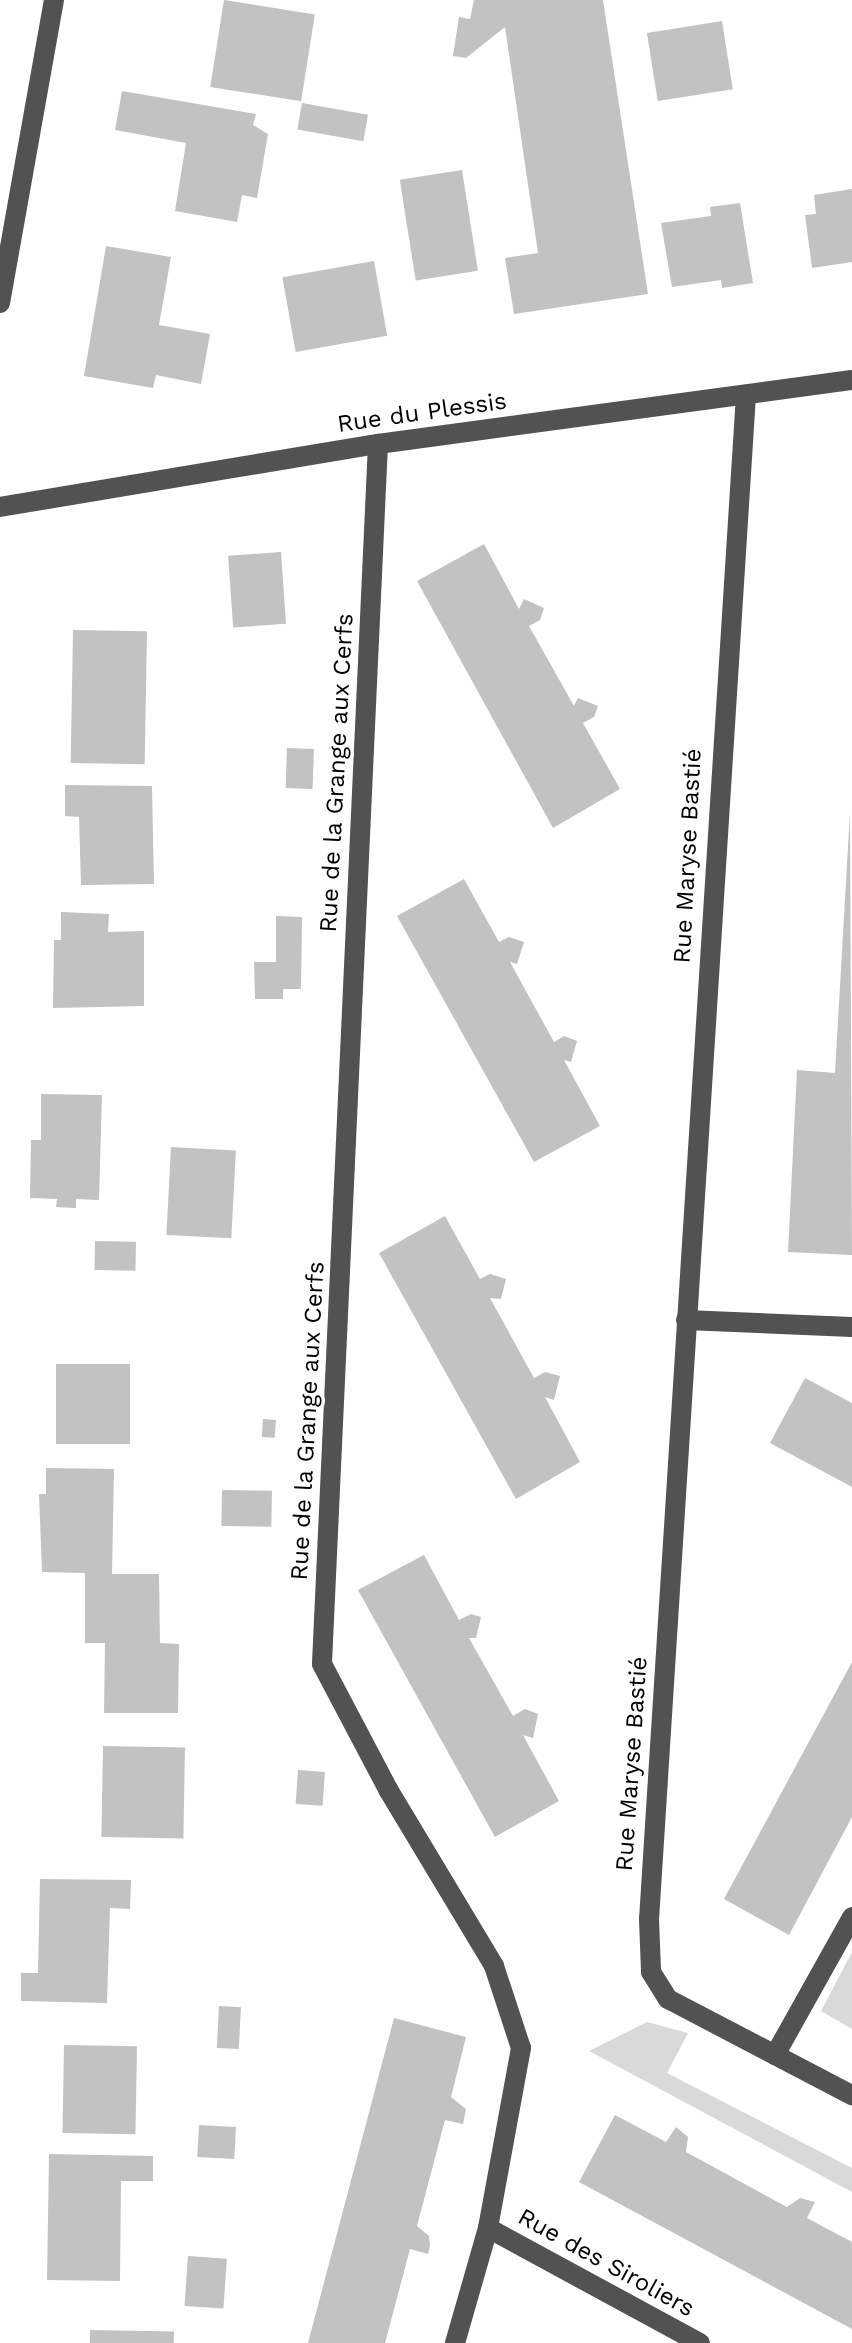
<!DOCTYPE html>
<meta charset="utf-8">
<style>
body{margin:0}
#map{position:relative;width:852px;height:2343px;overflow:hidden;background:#fff;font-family:"Work Sans",sans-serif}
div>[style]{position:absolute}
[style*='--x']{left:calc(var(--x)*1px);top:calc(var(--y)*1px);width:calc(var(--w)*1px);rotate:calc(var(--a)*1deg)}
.green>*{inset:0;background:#d9d9d9}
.building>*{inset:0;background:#c2c2c2;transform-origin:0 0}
.minor>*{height:20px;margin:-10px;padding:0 10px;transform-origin:10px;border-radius:10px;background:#525252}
span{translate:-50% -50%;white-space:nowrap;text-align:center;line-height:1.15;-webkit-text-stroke:7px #fff;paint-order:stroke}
.street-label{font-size:24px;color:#000}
</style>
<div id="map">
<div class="green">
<div style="clip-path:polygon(852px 1952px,852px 2029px,821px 2011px)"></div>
<div style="clip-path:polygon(647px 2022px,688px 2033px,667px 2073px,852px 2168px,852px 2192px,589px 2051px)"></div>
</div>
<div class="building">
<div style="left:224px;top:0;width:92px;height:88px;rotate:9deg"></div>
<div style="clip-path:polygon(474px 0,603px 0,648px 294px,514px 314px,505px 258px,538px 253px,505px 27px,466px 58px,453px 56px,459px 17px,470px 19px)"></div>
<div style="left:722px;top:21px;width:69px;height:76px;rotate:81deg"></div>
<div style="clip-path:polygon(122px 91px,256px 114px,253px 125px,268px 134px,257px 198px,242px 195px,237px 222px,175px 211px,186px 143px,115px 130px)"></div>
<div style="left:302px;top:103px;width:67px;height:27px;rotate:10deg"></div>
<div style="left:462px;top:170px;width:102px;height:63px;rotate:81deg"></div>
<div style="clip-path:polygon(852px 189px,852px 262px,812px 268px,805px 215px,816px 214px,814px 195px)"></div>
<div style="clip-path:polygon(740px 203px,753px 283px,722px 288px,721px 280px,672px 287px,661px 223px,711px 216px,710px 207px)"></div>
<div style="clip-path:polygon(106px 246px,171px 257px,159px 325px,210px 334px,201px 384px,156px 375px,153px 388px,84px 376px)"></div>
<div style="left:374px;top:261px;width:76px;height:93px;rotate:80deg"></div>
<div style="clip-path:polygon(484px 544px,519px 609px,524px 599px,544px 608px,540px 620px,529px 626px,574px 706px,578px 698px,598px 706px,594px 717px,583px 723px,620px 789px,553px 828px,417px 581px)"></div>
<div style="left:281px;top:552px;width:72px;height:53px;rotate:86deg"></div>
<div style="left:73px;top:630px;width:74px;height:133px;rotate:1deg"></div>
<div style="left:287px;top:748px;width:27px;height:40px;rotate:2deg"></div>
<div style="clip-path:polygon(65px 785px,152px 786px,154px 884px,81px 885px,79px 817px,65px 816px)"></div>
<div style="clip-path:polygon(850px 812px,852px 1255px,788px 1252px,797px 1070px,835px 1073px)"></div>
<div style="clip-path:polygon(464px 879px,499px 942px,509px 937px,524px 942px,517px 964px,510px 962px,554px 1042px,564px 1036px,577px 1041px,571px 1062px,564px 1060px,600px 1126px,534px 1162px,397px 916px)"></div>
<div style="clip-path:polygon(61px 912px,109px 914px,108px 932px,144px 931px,144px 1006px,53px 1008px,54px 940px,61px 940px)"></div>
<div style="clip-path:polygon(276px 916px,302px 917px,301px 989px,283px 989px,283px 999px,255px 999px,254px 962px,276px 962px)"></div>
<div style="clip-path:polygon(41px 1094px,102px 1095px,99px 1200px,76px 1199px,76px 1208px,56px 1207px,57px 1199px,30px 1198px,31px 1140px,41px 1140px)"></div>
<div style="left:171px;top:1147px;width:65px;height:88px;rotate:3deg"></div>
<div style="clip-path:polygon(445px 1216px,480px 1279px,490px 1274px,506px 1279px,501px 1299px,490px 1298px,534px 1378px,545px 1372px,560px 1376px,554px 1400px,545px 1397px,580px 1462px,516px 1499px,379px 1253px)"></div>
<div style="left:95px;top:1241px;width:41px;height:29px;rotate:1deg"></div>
<div style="left:56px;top:1364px;width:74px;height:80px"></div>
<div style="clip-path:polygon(805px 1378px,852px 1403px,852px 1487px,770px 1443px)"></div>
<div style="left:263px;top:1419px;width:13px;height:18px;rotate:4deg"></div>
<div style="clip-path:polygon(46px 1468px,114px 1469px,112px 1574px,159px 1574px,160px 1643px,179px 1644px,178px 1713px,104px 1713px,105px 1643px,85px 1643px,85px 1573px,42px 1572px,39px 1494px,46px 1494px)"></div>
<div style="left:222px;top:1490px;width:50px;height:36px;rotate:1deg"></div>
<div style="clip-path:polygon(424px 1555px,459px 1620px,471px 1614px,481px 1617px,476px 1638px,469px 1638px,513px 1716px,525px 1709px,538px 1714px,533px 1738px,523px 1735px,559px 1801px,495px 1837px,358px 1590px)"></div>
<div style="clip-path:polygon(852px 1662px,852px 1817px,789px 1935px,724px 1899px)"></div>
<div style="left:103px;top:1746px;width:82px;height:91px;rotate:1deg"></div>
<div style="left:298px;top:1770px;width:27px;height:34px;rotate:4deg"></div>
<div style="clip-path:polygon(40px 1879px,131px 1880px,130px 1909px,110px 1908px,107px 2003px,21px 2001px,21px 1973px,38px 1973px)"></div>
<div style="left:219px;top:2006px;width:22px;height:42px;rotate:3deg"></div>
<div style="clip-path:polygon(394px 2018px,466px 2037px,451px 2097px,466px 2109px,463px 2124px,445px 2120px,417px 2226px,429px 2236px,430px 2246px,428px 2254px,410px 2249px,385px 2343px,308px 2343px)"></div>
<div style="left:64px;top:2045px;width:73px;height:88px;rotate:1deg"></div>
<div style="clip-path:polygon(615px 2115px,666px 2142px,676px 2127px,688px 2137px,686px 2152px,787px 2207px,800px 2198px,815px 2202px,807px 2218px,852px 2242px,852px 2329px,579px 2182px)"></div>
<div style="left:199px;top:2125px;width:37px;height:32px;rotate:3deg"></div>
<div style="clip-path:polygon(49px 2154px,153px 2156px,153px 2181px,121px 2181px,120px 2281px,47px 2280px)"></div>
<div style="left:188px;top:2256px;width:39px;height:50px;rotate:4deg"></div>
<div style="left:90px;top:2330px;width:84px;height:13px;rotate:1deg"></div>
</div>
<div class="minor">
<div style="--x:0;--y:303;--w:308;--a:-79.9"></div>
<div style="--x:746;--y:395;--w:1527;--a:93.64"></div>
<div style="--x:649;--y:1919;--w:53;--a:87.8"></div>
<div style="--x:651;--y:1972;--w:32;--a:58"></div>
<div style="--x:668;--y:1999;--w:208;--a:27.6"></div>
<div style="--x:378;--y:444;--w:1221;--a:92.63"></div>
<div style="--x:322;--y:1664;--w:144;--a:62.2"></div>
<div style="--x:389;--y:1791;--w:204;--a:59"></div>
<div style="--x:494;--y:1966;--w:86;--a:71.8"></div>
<div style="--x:521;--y:2048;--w:183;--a:100.4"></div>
<div style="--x:488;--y:2228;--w:120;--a:106"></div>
<div style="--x:0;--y:507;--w:383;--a:-9.5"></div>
<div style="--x:378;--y:444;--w:478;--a:-7.7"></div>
<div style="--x:686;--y:1320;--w:166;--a:2.4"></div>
<div style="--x:775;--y:2055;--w:158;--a:-60.8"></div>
<div style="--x:488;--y:2228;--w:241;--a:28.5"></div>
</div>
<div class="street-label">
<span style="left:422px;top:413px;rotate:-8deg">Rue du Plessis</span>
<span style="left:337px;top:773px;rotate:-87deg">Rue de la Grange aux Cerfs</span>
<span style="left:688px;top:856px;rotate:-87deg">Rue Maryse Bastié</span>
<span style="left:308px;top:1421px;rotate:-87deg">Rue de la Grange aux Cerfs</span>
<span style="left:632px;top:1764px;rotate:-86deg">Rue Maryse Bastié</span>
<span style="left:606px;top:2263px;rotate:29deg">Rue des Siroliers</span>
</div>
</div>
